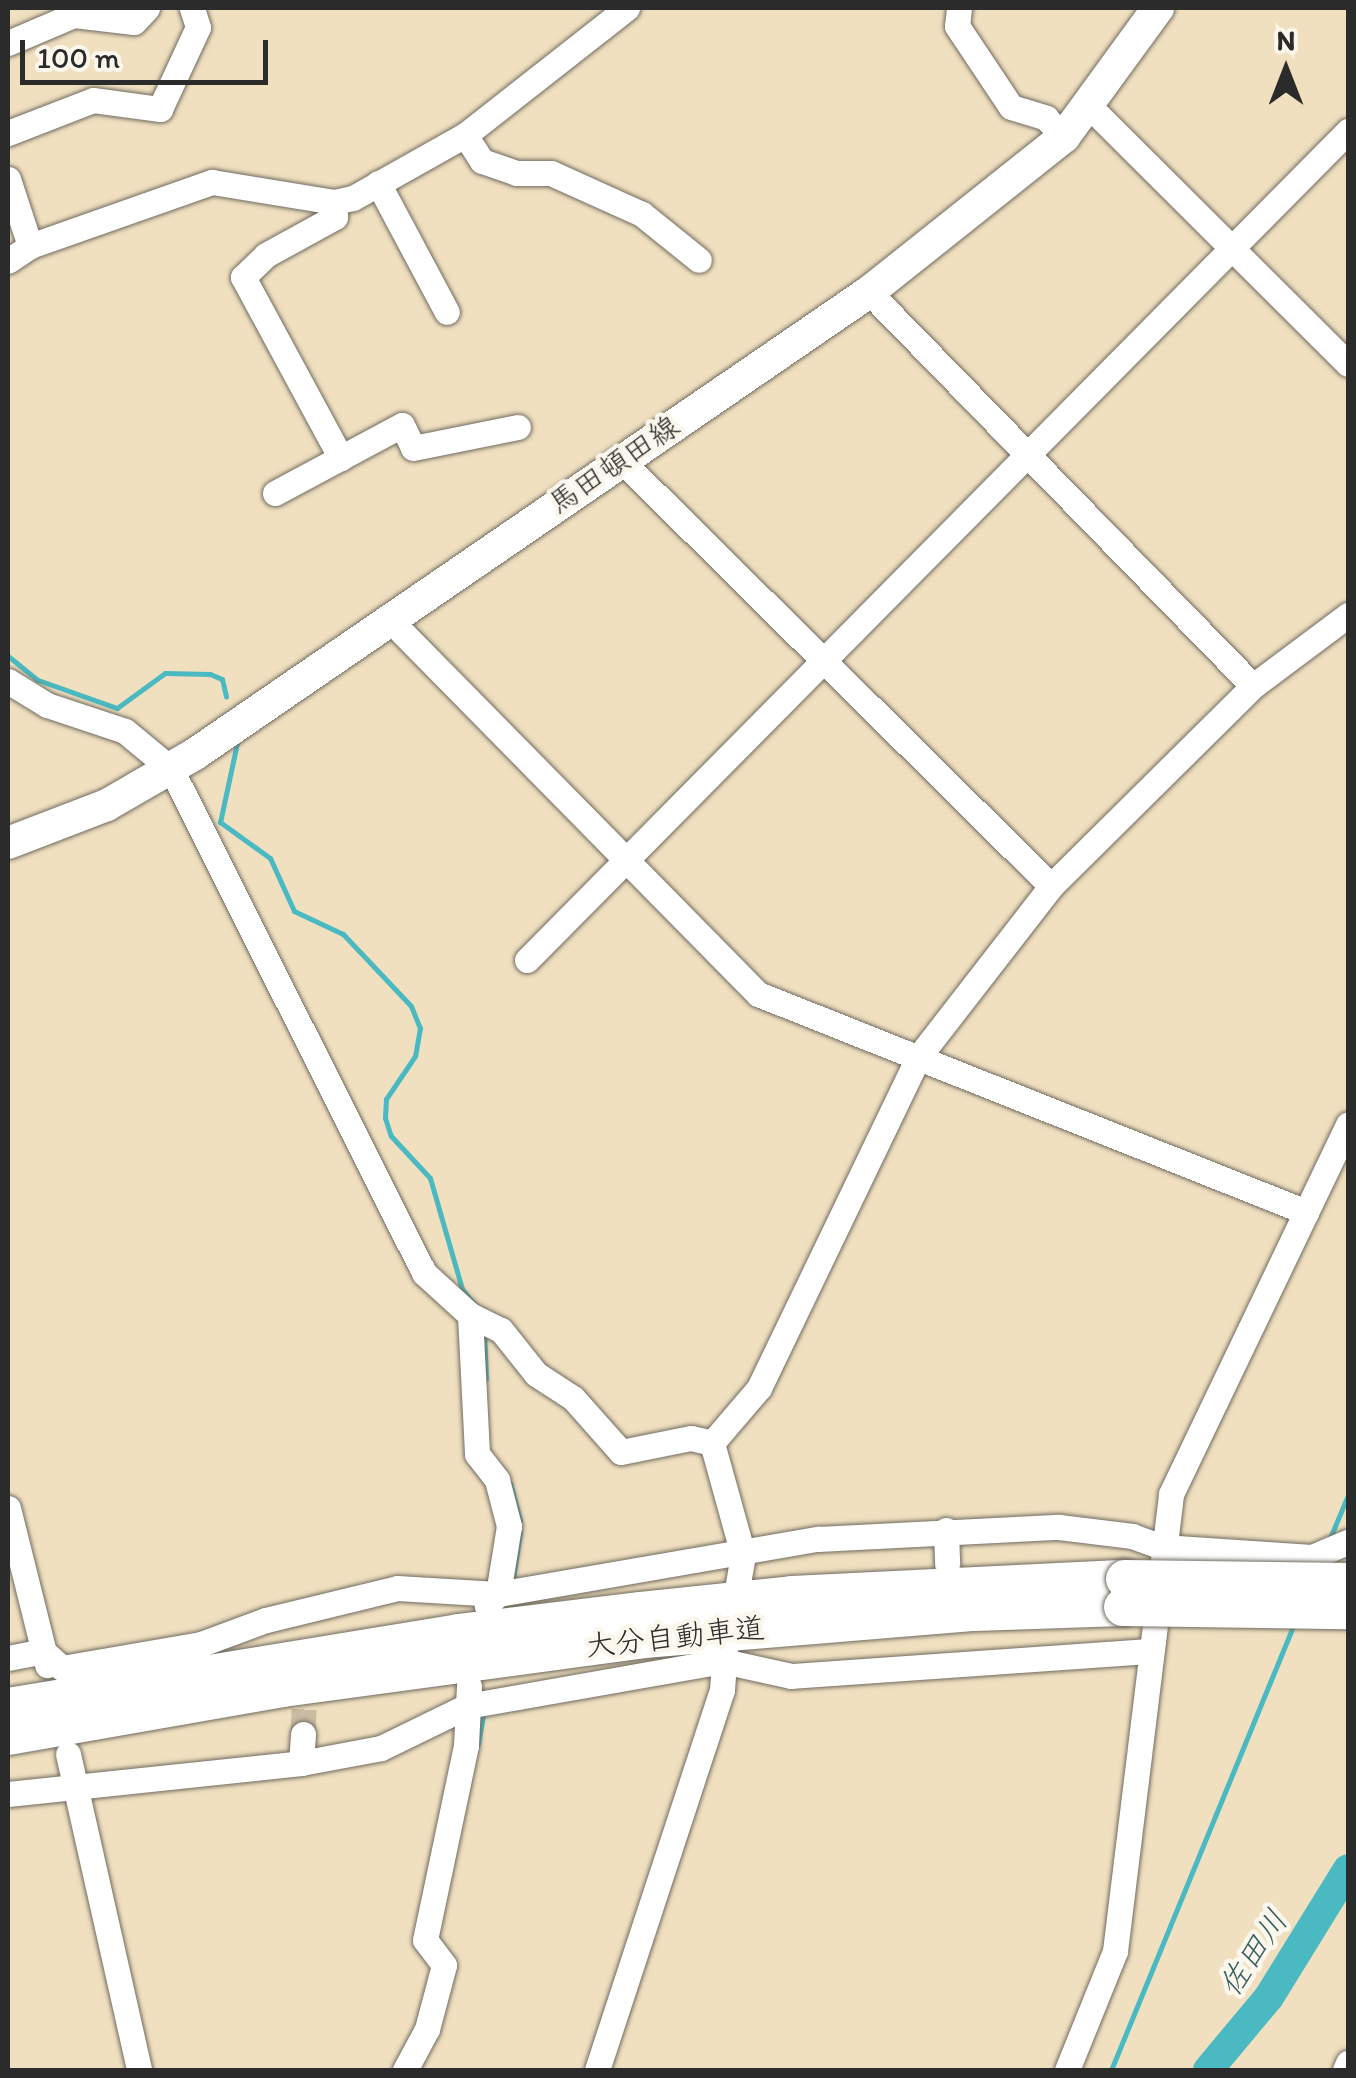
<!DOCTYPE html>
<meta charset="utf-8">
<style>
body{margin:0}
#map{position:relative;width:1356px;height:2078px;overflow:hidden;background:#f0e0c0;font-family:Itim,"Klee One",sans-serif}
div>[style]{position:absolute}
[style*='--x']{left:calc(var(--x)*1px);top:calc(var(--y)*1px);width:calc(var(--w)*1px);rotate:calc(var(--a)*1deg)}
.stream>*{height:5px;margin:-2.5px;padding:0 2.5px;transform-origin:2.5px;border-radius:2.5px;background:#4ab9c1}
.river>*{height:30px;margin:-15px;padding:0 15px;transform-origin:15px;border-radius:15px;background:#4ab9c1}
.minor-tunnel>*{height:25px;margin-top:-12.5px;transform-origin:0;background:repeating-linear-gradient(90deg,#c9bca2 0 25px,transparent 0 37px)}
.roads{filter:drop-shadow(0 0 2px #706a5f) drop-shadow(0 0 2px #706a5f)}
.minor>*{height:25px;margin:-12.5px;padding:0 12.5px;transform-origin:12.5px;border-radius:12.5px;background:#fff}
.major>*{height:32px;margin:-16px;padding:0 16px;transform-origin:16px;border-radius:16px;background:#fff}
.highway>*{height:38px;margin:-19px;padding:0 19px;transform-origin:19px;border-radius:19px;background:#fff}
.bridges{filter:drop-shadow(0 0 2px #706a5f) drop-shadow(0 0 2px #706a5f)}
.highway-bridge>*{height:38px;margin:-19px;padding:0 19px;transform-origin:19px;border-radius:19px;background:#fff}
span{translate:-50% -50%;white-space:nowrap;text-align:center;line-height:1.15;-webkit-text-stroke:9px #fbf7ec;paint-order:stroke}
.street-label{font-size:30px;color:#2b2b2b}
.water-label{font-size:32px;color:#365d60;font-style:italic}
.frame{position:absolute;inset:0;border:10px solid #2b2b2b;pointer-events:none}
.north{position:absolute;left:1236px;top:20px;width:100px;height:100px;-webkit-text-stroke:8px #fbf7ec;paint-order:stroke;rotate:0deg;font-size:28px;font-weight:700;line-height:40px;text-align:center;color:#2b2b2b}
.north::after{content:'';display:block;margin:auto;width:35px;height:45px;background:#2b2b2b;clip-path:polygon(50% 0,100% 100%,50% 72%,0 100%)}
.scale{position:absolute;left:20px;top:40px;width:248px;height:45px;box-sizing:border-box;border:5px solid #2b2b2b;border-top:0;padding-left:12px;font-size:30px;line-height:35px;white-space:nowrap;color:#2b2b2b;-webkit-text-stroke:8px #fbf7ec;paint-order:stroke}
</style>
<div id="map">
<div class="stream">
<div style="--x:8;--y:656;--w:38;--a:39"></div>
<div style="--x:38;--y:680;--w:84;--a:19.5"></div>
<div style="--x:117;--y:708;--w:59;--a:-36.1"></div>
<div style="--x:165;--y:673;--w:45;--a:1.3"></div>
<div style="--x:210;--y:674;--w:13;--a:23"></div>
<div style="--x:222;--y:679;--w:18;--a:77"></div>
<div style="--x:237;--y:743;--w:81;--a:102.1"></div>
<div style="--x:220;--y:822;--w:62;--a:35.8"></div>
<div style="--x:270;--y:858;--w:58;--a:65.6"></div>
<div style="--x:294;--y:911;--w:54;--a:25.1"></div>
<div style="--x:343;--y:934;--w:99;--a:46.6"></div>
<div style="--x:411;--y:1006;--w:24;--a:68"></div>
<div style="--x:420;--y:1028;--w:28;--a:100"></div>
<div style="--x:415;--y:1056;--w:52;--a:124"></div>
<div style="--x:386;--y:1099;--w:19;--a:93"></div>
<div style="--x:385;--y:1118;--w:19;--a:72"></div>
<div style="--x:391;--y:1136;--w:57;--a:47.1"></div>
<div style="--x:430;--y:1178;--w:116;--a:73.9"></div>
<div style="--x:462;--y:1289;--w:27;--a:51"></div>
<div style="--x:484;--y:1330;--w:49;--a:87.7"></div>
<div style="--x:510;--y:1483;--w:39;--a:75"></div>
<div style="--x:1330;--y:1538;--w:47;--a:-67.3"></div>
<div style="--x:512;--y:1585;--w:54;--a:-81.4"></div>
<div style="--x:478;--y:1744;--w:35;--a:-80"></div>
<div style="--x:1111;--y:2070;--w:484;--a:-67.7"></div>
</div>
<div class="river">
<div style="--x:1208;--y:2070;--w:95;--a:-50.1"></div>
<div style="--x:1269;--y:1997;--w:150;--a:-58.3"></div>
</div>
<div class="minor-tunnel">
<div style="--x:303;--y:1734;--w:64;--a:-87.3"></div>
</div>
<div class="roads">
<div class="minor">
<div style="--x:959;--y:8;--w:18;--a:96"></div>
<div style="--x:957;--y:26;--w:97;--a:56.3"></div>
<div style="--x:1011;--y:107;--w:37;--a:17"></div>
<div style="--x:1046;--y:118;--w:26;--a:47"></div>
<div style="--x:8;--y:43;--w:72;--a:-23"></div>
<div style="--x:74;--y:15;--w:60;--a:6.7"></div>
<div style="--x:134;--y:22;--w:19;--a:-47"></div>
<div style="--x:1090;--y:107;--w:364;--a:44.9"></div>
<div style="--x:8;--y:133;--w:91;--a:-21.2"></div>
<div style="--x:93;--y:100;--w:68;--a:7.7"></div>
<div style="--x:160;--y:109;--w:90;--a:-65.1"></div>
<div style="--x:198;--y:27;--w:20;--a:-108"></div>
<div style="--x:465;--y:135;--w:31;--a:57"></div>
<div style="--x:482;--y:161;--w:36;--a:19"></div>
<div style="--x:516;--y:173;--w:35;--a:0"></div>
<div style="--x:551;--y:173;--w:100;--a:24.3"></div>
<div style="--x:642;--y:214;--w:73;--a:38.9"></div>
<div style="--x:8;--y:179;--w:71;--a:71.8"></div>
<div style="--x:378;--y:183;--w:146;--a:61.9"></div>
<div style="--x:334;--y:202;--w:15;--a:86"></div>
<div style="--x:335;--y:217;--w:79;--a:151.2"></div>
<div style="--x:266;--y:255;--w:32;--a:136"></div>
<div style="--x:243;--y:277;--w:206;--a:61.6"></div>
<div style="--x:8;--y:261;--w:27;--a:-34"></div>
<div style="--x:30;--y:246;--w:193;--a:-19.4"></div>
<div style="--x:212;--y:182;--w:124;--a:9.3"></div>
<div style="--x:334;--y:202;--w:19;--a:-12"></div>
<div style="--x:353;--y:198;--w:129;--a:-29.4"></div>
<div style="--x:465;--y:135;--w:206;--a:-38.1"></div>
<div style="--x:869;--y:292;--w:550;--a:45.74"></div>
<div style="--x:621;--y:460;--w:605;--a:44.73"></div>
<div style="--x:275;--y:493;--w:144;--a:-28.2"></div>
<div style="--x:402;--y:425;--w:25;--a:64"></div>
<div style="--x:413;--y:448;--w:107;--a:-11.3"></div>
<div style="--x:390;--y:620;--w:525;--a:45.46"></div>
<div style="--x:758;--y:994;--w:590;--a:21.69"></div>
<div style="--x:8;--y:681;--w:46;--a:31.6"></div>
<div style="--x:47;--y:705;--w:82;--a:18.4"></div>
<div style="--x:125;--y:731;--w:60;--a:39.6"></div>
<div style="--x:171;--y:769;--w:564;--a:63.34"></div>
<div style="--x:424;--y:1273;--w:62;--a:42.4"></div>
<div style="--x:470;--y:1315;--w:34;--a:26"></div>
<div style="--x:501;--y:1330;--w:56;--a:51.5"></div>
<div style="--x:536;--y:1374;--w:44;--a:33"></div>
<div style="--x:573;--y:1398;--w:72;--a:48.4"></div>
<div style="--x:621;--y:1452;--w:71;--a:-11.3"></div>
<div style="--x:691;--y:1438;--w:22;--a:13"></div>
<div style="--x:527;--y:960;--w:1167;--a:-45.28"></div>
<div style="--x:470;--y:1315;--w:139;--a:87.1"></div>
<div style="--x:477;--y:1454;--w:33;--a:52"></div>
<div style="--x:497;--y:1480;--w:48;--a:75.4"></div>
<div style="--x:509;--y:1526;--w:69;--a:99.2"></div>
<div style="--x:498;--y:1594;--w:16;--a:135"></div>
<div style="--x:712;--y:1443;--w:72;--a:-49.5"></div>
<div style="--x:759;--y:1388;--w:365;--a:-64.3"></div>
<div style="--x:917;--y:1059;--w:219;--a:-52.2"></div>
<div style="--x:1051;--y:886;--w:284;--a:-44.7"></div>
<div style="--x:1253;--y:686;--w:119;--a:-36.8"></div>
<div style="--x:712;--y:1443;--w:116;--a:74.5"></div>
<div style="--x:743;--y:1555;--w:36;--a:100"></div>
<div style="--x:8;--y:1508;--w:162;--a:76"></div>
<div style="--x:946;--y:1530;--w:34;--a:88"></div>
<div style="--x:43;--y:1651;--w:25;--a:42"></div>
<div style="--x:62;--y:1668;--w:141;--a:-9.8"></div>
<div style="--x:201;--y:1644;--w:69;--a:-20.3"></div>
<div style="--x:266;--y:1620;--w:135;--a:-13.7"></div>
<div style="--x:397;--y:1588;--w:101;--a:3.4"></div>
<div style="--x:498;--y:1594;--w:325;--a:-9.8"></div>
<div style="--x:818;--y:1539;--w:241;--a:-2.9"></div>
<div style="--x:1059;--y:1527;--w:74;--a:7"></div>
<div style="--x:1132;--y:1536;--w:32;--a:20"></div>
<div style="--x:1162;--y:1547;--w:150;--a:3.8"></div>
<div style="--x:1312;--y:1557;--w:39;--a:-23"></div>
<div style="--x:8;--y:1658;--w:36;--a:-11"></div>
<div style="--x:68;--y:1754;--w:324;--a:77.3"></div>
<div style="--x:301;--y:1763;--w:29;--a:-86"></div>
<div style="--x:8;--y:1794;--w:295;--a:-6"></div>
<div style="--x:301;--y:1763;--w:81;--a:-10.6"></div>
<div style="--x:381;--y:1748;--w:96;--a:-26"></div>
<div style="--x:467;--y:1706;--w:260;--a:-10"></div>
<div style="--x:723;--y:1661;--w:70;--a:12.4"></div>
<div style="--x:791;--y:1676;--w:357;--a:-4"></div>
<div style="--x:405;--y:2070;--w:47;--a:-61.8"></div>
<div style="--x:427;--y:2029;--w:66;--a:-75.1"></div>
<div style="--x:444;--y:1965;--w:31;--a:-127"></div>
<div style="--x:425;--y:1940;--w:199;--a:-78.1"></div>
<div style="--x:466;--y:1745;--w:59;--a:-87.1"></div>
<div style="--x:597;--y:2070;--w:400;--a:-71.8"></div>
<div style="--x:722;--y:1690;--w:41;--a:-85.8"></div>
<div style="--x:1067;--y:2070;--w:128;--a:-68"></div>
<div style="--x:1115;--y:1951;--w:460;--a:-83"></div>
<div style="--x:1171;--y:1494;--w:410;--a:-64.4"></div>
<div style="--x:1345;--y:2070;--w:8;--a:-67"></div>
</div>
<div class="major">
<div style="--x:8;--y:843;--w:106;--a:-21"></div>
<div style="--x:107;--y:805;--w:102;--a:-30.1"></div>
<div style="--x:195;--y:754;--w:817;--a:-34.43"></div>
<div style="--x:869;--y:292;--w:249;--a:-38.5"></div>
<div style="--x:1064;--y:137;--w:160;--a:-53.9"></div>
</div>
<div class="highway">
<div style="--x:8;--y:1707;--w:456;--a:-9.3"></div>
<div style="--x:458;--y:1633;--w:184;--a:-6.9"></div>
<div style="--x:641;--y:1611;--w:152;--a:-6"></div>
<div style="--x:792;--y:1595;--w:333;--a:-2.8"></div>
<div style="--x:8;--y:1736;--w:279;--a:-9.9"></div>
<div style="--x:283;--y:1688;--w:364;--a:-7.7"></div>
<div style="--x:644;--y:1639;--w:332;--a:-4.7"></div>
<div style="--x:975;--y:1612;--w:148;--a:-1.9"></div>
</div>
</div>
<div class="bridges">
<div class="highway-bridge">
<div style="--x:1125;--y:1579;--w:223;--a:0.8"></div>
<div style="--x:1123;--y:1607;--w:225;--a:0.8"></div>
</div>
</div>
<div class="street-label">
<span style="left:614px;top:465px;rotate:-34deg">馬田頓田線</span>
<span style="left:675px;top:1637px;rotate:-6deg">大分自動車道</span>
</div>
<div class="water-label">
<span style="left:1253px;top:1953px;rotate:-56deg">佐田川</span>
</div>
<div class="frame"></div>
<div class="north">N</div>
<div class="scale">100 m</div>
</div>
